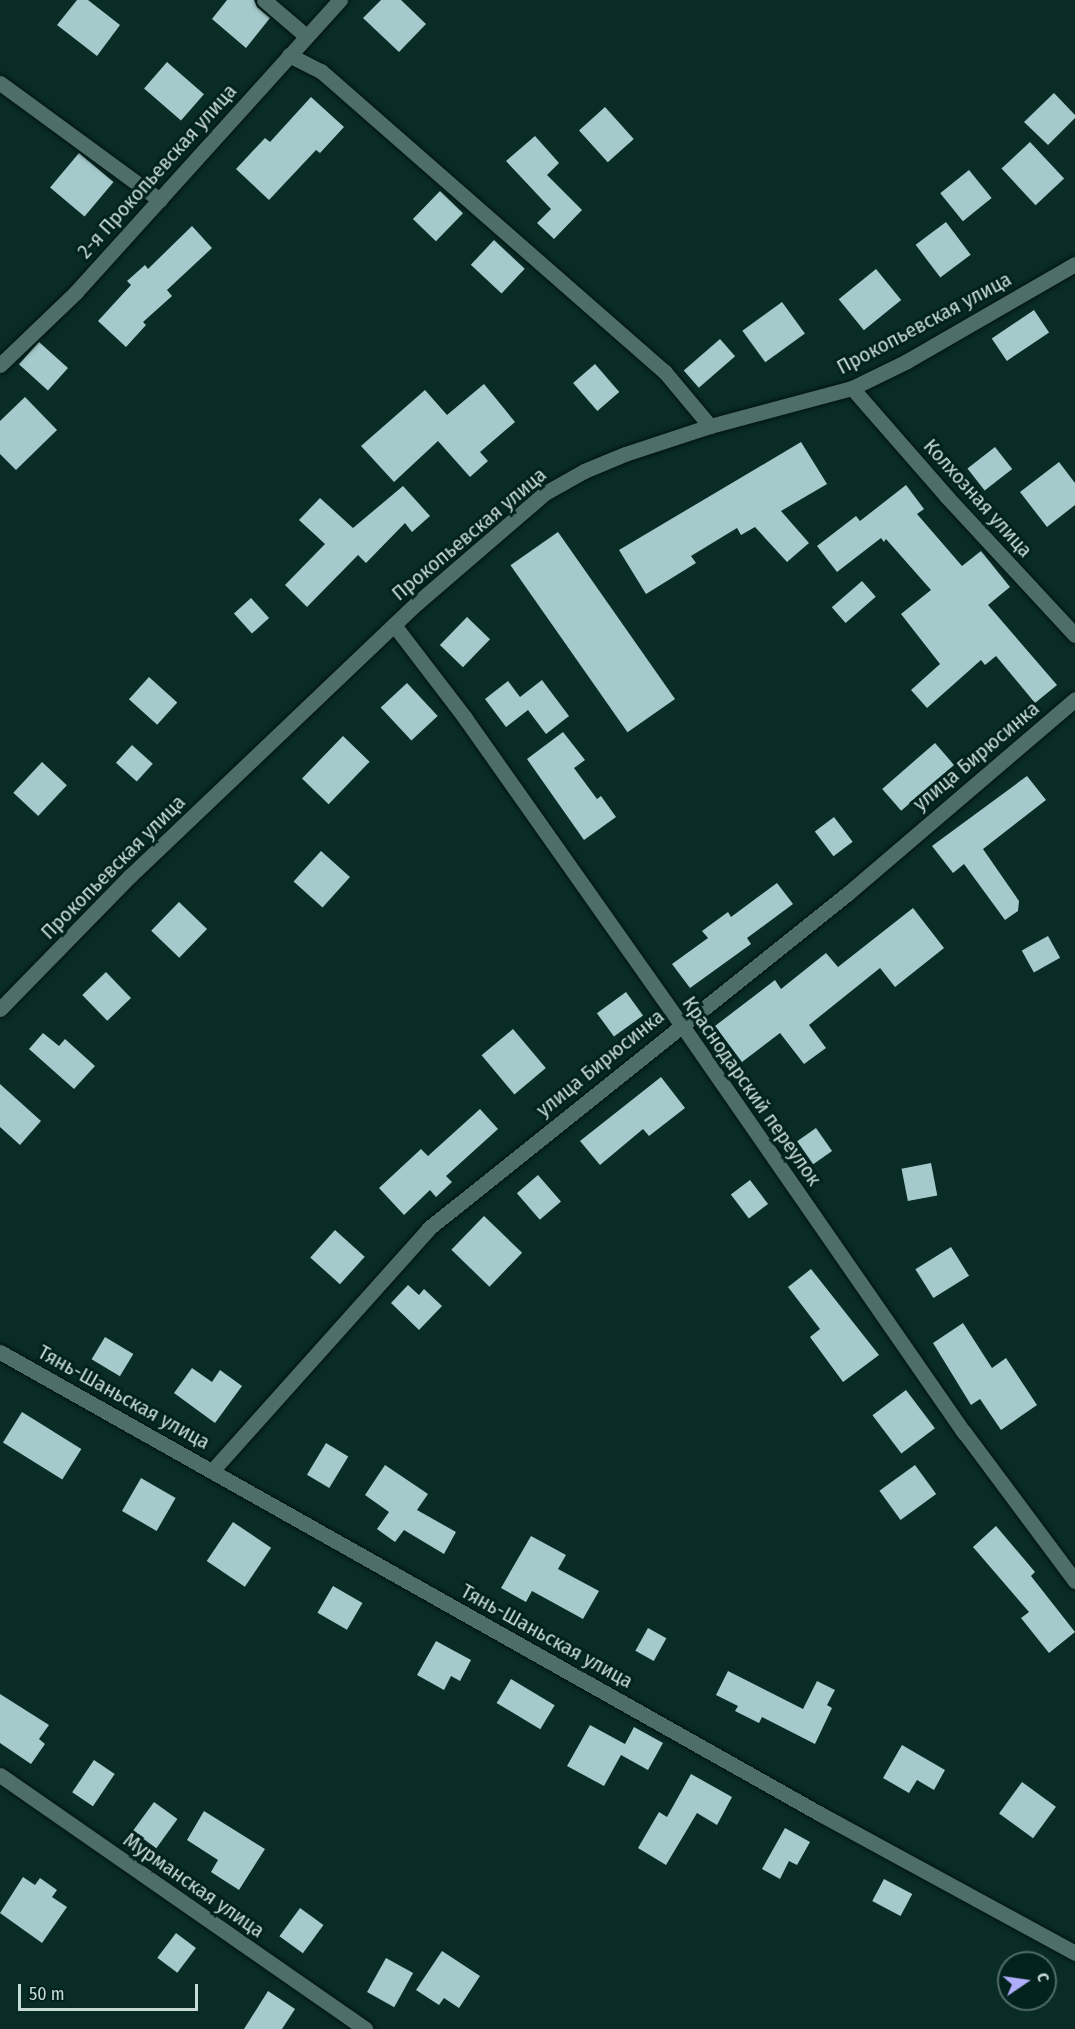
<!DOCTYPE html>
<meta charset="utf-8">
<style>
body{margin:0}
#map{position:relative;width:1075px;height:2029px;overflow:hidden;background:#0a2c27;font-family:"Fira Sans Condensed",sans-serif}
div>[style]{position:absolute}
[style*='--x']{left:calc(var(--x)*1px);top:calc(var(--y)*1px);width:calc(var(--w)*1px);rotate:calc(var(--a)*1deg)}
.building>*{inset:0;background:#a5cacc;transform-origin:0 0}
.roads{filter:drop-shadow(0 0 2px #00130f) drop-shadow(0 0 2px #00130f)}
.minor>*{height:15px;margin:-7.5px;padding:0 7.5px;transform-origin:7.5px;border-radius:7.5px;background:#4e6f69}
.secondary>*{height:15px;margin:-7.5px;padding:0 7.5px;transform-origin:7.5px;border-radius:7.5px;background:#4e6f69}
span{translate:-50% -50%;white-space:nowrap;text-align:center;line-height:1.15;-webkit-text-stroke:6px #01221d;paint-order:stroke}
.street-label{font-size:21px;color:#c8dad6}
.north{position:absolute;left:997px;top:1951px;width:60px;height:60px;box-sizing:border-box;background:#01221d;border:2px solid #516c67;border-radius:50%;rotate:77deg;font-size:16px;font-weight:700;line-height:24px;text-align:center;color:#c8dad6}
.north::after{content:'';display:block;margin:auto;width:21px;height:27px;background:#b0adfa;clip-path:polygon(50% 0,100% 100%,50% 72%,0 100%)}
.scale{position:absolute;left:18px;top:1984px;width:180px;height:27px;box-sizing:border-box;border:3px solid #c8dad6;border-top:0;padding-left:8px;font-size:18px;line-height:21px;white-space:nowrap;color:#c8dad6;-webkit-text-stroke:4px #01221d;paint-order:stroke}
</style>
<div id="map">
<div class="building">
<div style="clip-path:polygon(77px 0,88px 0,120px 25px,97px 56px,57px 25px)"></div>
<div style="clip-path:polygon(227px 0,254px 0,257px 7px,270px 18px,246px 48px,212px 19px)"></div>
<div style="clip-path:polygon(381px 0,401px 0,426px 24px,399px 52px,363px 18px)"></div>
<div style="left:167px;top:62px;width:49px;height:35px;rotate:41deg"></div>
<div style="clip-path:polygon(1054px 93px,1075px 115px,1075px 118px,1048px 145px,1024px 122px)"></div>
<div style="clip-path:polygon(311px 97px,344px 127px,320px 153px,316px 150px,269px 200px,236px 169px,265px 138px,270px 142px)"></div>
<div style="left:605px;top:107px;width:43px;height:35px;rotate:48deg"></div>
<div style="clip-path:polygon(535px 136px,559px 163px,547px 175px,582px 210px,554px 239px,537px 223px,551px 209px,506px 161px)"></div>
<div style="left:1030px;top:142px;width:50px;height:39px;rotate:47deg"></div>
<div style="left:79px;top:153px;width:45px;height:45px;rotate:40deg"></div>
<div style="left:969px;top:170px;width:36px;height:37px;rotate:51deg"></div>
<div style="left:440px;top:191px;width:32px;height:39px;rotate:44deg"></div>
<div style="left:946px;top:222px;width:41px;height:38px;rotate:53deg"></div>
<div style="clip-path:polygon(192px 226px,212px 248px,167px 290px,172px 296px,143px 322px,146px 325px,126px 347px,98px 321px,131px 285px,127px 281px,145px 265px,148px 269px)"></div>
<div style="left:494px;top:240px;width:42px;height:34px;rotate:43deg"></div>
<div style="left:876px;top:269px;width:40px;height:48px;rotate:51deg"></div>
<div style="left:782px;top:302px;width:39px;height:49px;rotate:54deg"></div>
<div style="left:1034px;top:310px;width:27px;height:51px;rotate:56deg"></div>
<div style="left:720px;top:339px;width:23px;height:48px;rotate:49deg"></div>
<div style="left:39px;top:342px;width:39px;height:30px;rotate:42deg"></div>
<div style="left:595px;top:364px;width:37px;height:29px;rotate:49deg"></div>
<div style="clip-path:polygon(484px 384px,515px 422px,480px 452px,488px 461px,470px 477px,438px 441px,394px 482px,361px 446px,425px 390px,447px 415px)"></div>
<div style="clip-path:polygon(25px 397px,57px 430px,16px 470px,0 454px,0 421px)"></div>
<div style="clip-path:polygon(801px 442px,827px 484px,781px 511px,809px 543px,787px 562px,755px 527px,741px 535px,737px 528px,691px 556px,696px 563px,646px 594px,619px 550px)"></div>
<div style="left:995px;top:447px;width:28px;height:35px;rotate:52deg"></div>
<div style="clip-path:polygon(1059px 462px,1075px 483px,1075px 505px,1047px 527px,1020px 492px)"></div>
<div style="clip-path:polygon(906px 485px,924px 509px,917px 514px,962px 566px,981px 551px,1010px 587px,988px 605px,1057px 685px,1035px 703px,996px 656px,985px 665px,981px 660px,927px 708px,911px 690px,940px 664px,901px 614px,931px 590px,886px 539px,884px 542px,881px 538px,837px 572px,817px 546px,856px 516px,860px 521px)"></div>
<div style="clip-path:polygon(403px 486px,430px 516px,412px 532px,405px 523px,366px 563px,358px 555px,307px 607px,285px 585px,325px 544px,299px 520px,320px 498px,353px 528px)"></div>
<div style="left:558px;top:532px;width:204px;height:58px;rotate:55deg"></div>
<div style="left:862px;top:581px;width:21px;height:40px;rotate:49deg"></div>
<div style="left:251px;top:598px;width:27px;height:23px;rotate:48deg"></div>
<div style="left:467px;top:617px;width:32px;height:39px;rotate:44deg"></div>
<div style="left:149px;top:677px;width:38px;height:30px;rotate:42deg"></div>
<div style="clip-path:polygon(542px 680px,569px 716px,546px 734px,528px 710px,506px 727px,485px 699px,508px 681px,520px 697px)"></div>
<div style="left:407px;top:683px;width:45px;height:36px;rotate:47deg"></div>
<div style="clip-path:polygon(563px 732px,585px 760px,574px 768px,597px 799px,601px 796px,616px 817px,584px 840px,527px 759px)"></div>
<div style="left:343px;top:736px;width:37px;height:59px;rotate:44deg"></div>
<div style="left:935px;top:743px;width:29px;height:70px;rotate:49deg"></div>
<div style="left:132px;top:745px;width:28px;height:24px;rotate:42deg"></div>
<div style="left:42px;top:762px;width:34px;height:42px;rotate:43deg"></div>
<div style="clip-path:polygon(1027px 776px,1046px 800px,983px 849px,1019px 901px,1018px 911px,1005px 920px,964px 864px,953px 873px,932px 846px)"></div>
<div style="left:834px;top:817px;width:31px;height:24px;rotate:53deg"></div>
<div style="left:321px;top:851px;width:39px;height:41px;rotate:42deg"></div>
<div style="clip-path:polygon(777px 883px,793px 904px,747px 938px,751px 944px,690px 988px,672px 964px,708px 938px,702px 931px,728px 912px,731px 917px)"></div>
<div style="left:179px;top:902px;width:39px;height:40px;rotate:44deg"></div>
<div style="clip-path:polygon(913px 908px,944px 948px,895px 987px,880px 968px,809px 1025px,826px 1048px,804px 1064px,780px 1033px,742px 1062px,715px 1026px,775px 980px,781px 989px,826px 953px,838px 967px)"></div>
<div style="left:1048px;top:936px;width:25px;height:30px;rotate:61deg"></div>
<div style="left:106px;top:972px;width:36px;height:33px;rotate:46deg"></div>
<div style="left:626px;top:992px;width:29px;height:36px;rotate:54deg"></div>
<div style="left:513px;top:1029px;width:51px;height:41px;rotate:50deg"></div>
<div style="clip-path:polygon(43px 1033px,59px 1046px,65px 1039px,95px 1066px,74px 1089px,29px 1049px)"></div>
<div style="clip-path:polygon(661px 1077px,685px 1108px,649px 1136px,643px 1129px,600px 1165px,580px 1141px)"></div>
<div style="clip-path:polygon(0 1084px,41px 1121px,20px 1145px,0 1127px)"></div>
<div style="clip-path:polygon(480px 1109px,498px 1129px,446px 1176px,452px 1182px,436px 1197px,430px 1190px,404px 1215px,379px 1188px,421px 1149px,428px 1156px)"></div>
<div style="left:816px;top:1128px;width:28px;height:23px;rotate:55deg"></div>
<div style="left:931px;top:1163px;width:33px;height:30px;rotate:79deg"></div>
<div style="left:538px;top:1175px;width:35px;height:28px;rotate:49deg"></div>
<div style="left:750px;top:1180px;width:30px;height:24px;rotate:53deg"></div>
<div style="left:484px;top:1216px;width:53px;height:47px;rotate:44deg"></div>
<div style="left:335px;top:1230px;width:40px;height:37px;rotate:42deg"></div>
<div style="left:951px;top:1247px;width:34px;height:42px;rotate:58deg"></div>
<div style="clip-path:polygon(811px 1269px,879px 1355px,843px 1382px,810px 1337px,820px 1329px,788px 1287px)"></div>
<div style="clip-path:polygon(408px 1285px,419px 1295px,424px 1289px,442px 1306px,419px 1330px,391px 1303px)"></div>
<div style="clip-path:polygon(963px 1323px,992px 1368px,1006px 1358px,1037px 1405px,1001px 1430px,980px 1399px,971px 1405px,933px 1343px)"></div>
<div style="left:105px;top:1337px;width:33px;height:26px;rotate:31deg"></div>
<div style="clip-path:polygon(192px 1368px,212px 1382px,220px 1370px,242px 1386px,215px 1423px,174px 1393px)"></div>
<div style="left:906px;top:1390px;width:48px;height:42px;rotate:53deg"></div>
<div style="left:22px;top:1412px;width:70px;height:36px;rotate:32deg"></div>
<div style="left:326px;top:1443px;width:26px;height:37px;rotate:31deg"></div>
<div style="clip-path:polygon(385px 1465px,428px 1494px,417px 1510px,456px 1532px,444px 1554px,404px 1530px,395px 1542px,377px 1529px,389px 1512px,365px 1495px)"></div>
<div style="left:915px;top:1465px;width:36px;height:44px;rotate:54deg"></div>
<div style="left:141px;top:1478px;width:40px;height:38px;rotate:30deg"></div>
<div style="left:233px;top:1522px;width:46px;height:47px;rotate:34deg"></div>
<div style="clip-path:polygon(996px 1526px,1035px 1572px,1031px 1576px,1075px 1632px,1049px 1653px,1021px 1618px,1029px 1612px,973px 1547px)"></div>
<div style="clip-path:polygon(531px 1536px,566px 1555px,558px 1569px,599px 1591px,583px 1619px,532px 1591px,526px 1602px,501px 1588px)"></div>
<div style="left:333px;top:1586px;width:34px;height:31px;rotate:30deg"></div>
<div style="left:648px;top:1628px;width:21px;height:26px;rotate:29deg"></div>
<div style="clip-path:polygon(436px 1641px,471px 1660px,460px 1681px,451px 1676px,444px 1690px,417px 1675px)"></div>
<div style="clip-path:polygon(728px 1671px,803px 1709px,817px 1681px,835px 1690px,827px 1705px,832px 1708px,815px 1744px,762px 1717px,759px 1723px,735px 1711px,738px 1706px,716px 1695px)"></div>
<div style="left:511px;top:1679px;width:51px;height:28px;rotate:31deg"></div>
<div style="clip-path:polygon(0 1694px,49px 1725px,39px 1739px,45px 1744px,31px 1764px,0 1743px)"></div>
<div style="clip-path:polygon(590px 1725px,625px 1744px,634px 1727px,663px 1743px,648px 1770px,621px 1755px,604px 1786px,567px 1766px)"></div>
<div style="clip-path:polygon(902px 1745px,945px 1770px,934px 1790px,917px 1780px,909px 1793px,883px 1778px)"></div>
<div style="left:94px;top:1760px;width:25px;height:39px;rotate:34deg"></div>
<div style="clip-path:polygon(691px 1774px,732px 1797px,717px 1825px,697px 1813px,666px 1865px,638px 1848px,659px 1812px,667px 1817px)"></div>
<div style="left:1022px;top:1782px;width:42px;height:39px;rotate:36deg"></div>
<div style="left:154px;top:1802px;width:29px;height:36px;rotate:36deg"></div>
<div style="clip-path:polygon(204px 1811px,265px 1849px,239px 1890px,211px 1872px,218px 1860px,187px 1840px)"></div>
<div style="clip-path:polygon(785px 1828px,810px 1842px,797px 1865px,789px 1861px,780px 1879px,762px 1869px)"></div>
<div style="clip-path:polygon(23px 1877px,35px 1885px,40px 1878px,57px 1890px,52px 1897px,67px 1907px,42px 1943px,0 1913px)"></div>
<div style="left:884px;top:1879px;width:32px;height:25px;rotate:28deg"></div>
<div style="left:300px;top:1908px;width:29px;height:35px;rotate:36deg"></div>
<div style="left:176px;top:1933px;width:25px;height:31px;rotate:37deg"></div>
<div style="clip-path:polygon(442px 1951px,480px 1976px,459px 2008px,444px 1998px,439px 2005px,416px 1990px)"></div>
<div style="left:386px;top:1958px;width:31px;height:39px;rotate:29deg"></div>
<div style="clip-path:polygon(268px 1991px,295px 2009px,282px 2029px,244px 2029px)"></div>
</div>
<div class="roads">
<div class="minor">
<div style="--x:264;--y:0;--w:55;--a:40.6"></div>
<div style="--x:289;--y:55;--w:36;--a:27"></div>
<div style="--x:321;--y:71;--w:456;--a:41.2"></div>
<div style="--x:664;--y:371;--w:72;--a:50.1"></div>
<div style="--x:0;--y:83;--w:198;--a:36.2"></div>
<div style="--x:0;--y:365;--w:105;--a:-43.8"></div>
<div style="--x:76;--y:292;--w:394;--a:-47.9"></div>
<div style="--x:852;--y:388;--w:145;--a:48.9"></div>
<div style="--x:947;--y:497;--w:188;--a:47.2"></div>
<div style="--x:394;--y:625;--w:117;--a:52.6"></div>
<div style="--x:465;--y:718;--w:375;--a:54.8"></div>
<div style="--x:681;--y:1024;--w:497;--a:55.3"></div>
<div style="--x:964;--y:1432;--w:186;--a:53.3"></div>
<div style="--x:0;--y:1352;--w:943;--a:29.39"></div>
<div style="--x:822;--y:1815;--w:288;--a:28.6"></div>
<div style="--x:212;--y:1471;--w:326;--a:-48.2"></div>
<div style="--x:429;--y:1228;--w:535;--a:-38.63"></div>
<div style="--x:847;--y:894;--w:300;--a:-40.5"></div>
<div style="--x:0;--y:1775;--w:445;--a:34.8"></div>
</div>
<div class="secondary">
<div style="--x:0;--y:1009;--w:186;--a:-45.7"></div>
<div style="--x:130;--y:876;--w:396;--a:-43.6"></div>
<div style="--x:417;--y:603;--w:169;--a:-40.7"></div>
<div style="--x:545;--y:493;--w:45;--a:-29.4"></div>
<div style="--x:584;--y:471;--w:44;--a:-22.5"></div>
<div style="--x:625;--y:454;--w:89;--a:-18.2"></div>
<div style="--x:710;--y:426;--w:147;--a:-15"></div>
<div style="--x:852;--y:388;--w:61;--a:-26.1"></div>
<div style="--x:907;--y:361;--w:194;--a:-30"></div>
</div>
</div>
<div class="street-label">
<span style="left:157px;top:171px;rotate:-48deg">2-я Прокопьевская улица</span>
<span style="left:924px;top:323px;rotate:-28deg">Прокопьевская улица</span>
<span style="left:978px;top:498px;rotate:48deg">Колхозная улица</span>
<span style="left:469px;top:534px;rotate:-40deg">Прокопьевская улица</span>
<span style="left:976px;top:756px;rotate:-40deg">улица Бирюсинка</span>
<span style="left:113px;top:867px;rotate:-45deg">Прокопьевская улица</span>
<span style="left:600px;top:1063px;rotate:-39deg">улица Бирюсинка</span>
<span style="left:752px;top:1091px;rotate:55deg">Краснодарский переулок</span>
<span style="left:124px;top:1397px;rotate:29deg">Тянь-Шаньская улица</span>
<span style="left:547px;top:1636px;rotate:29deg">Тянь-Шаньская улица</span>
<span style="left:194px;top:1885px;rotate:35deg">Мурманская улица</span>
</div>
<div class="north">С</div>
<div class="scale">50 m</div>
</div>
